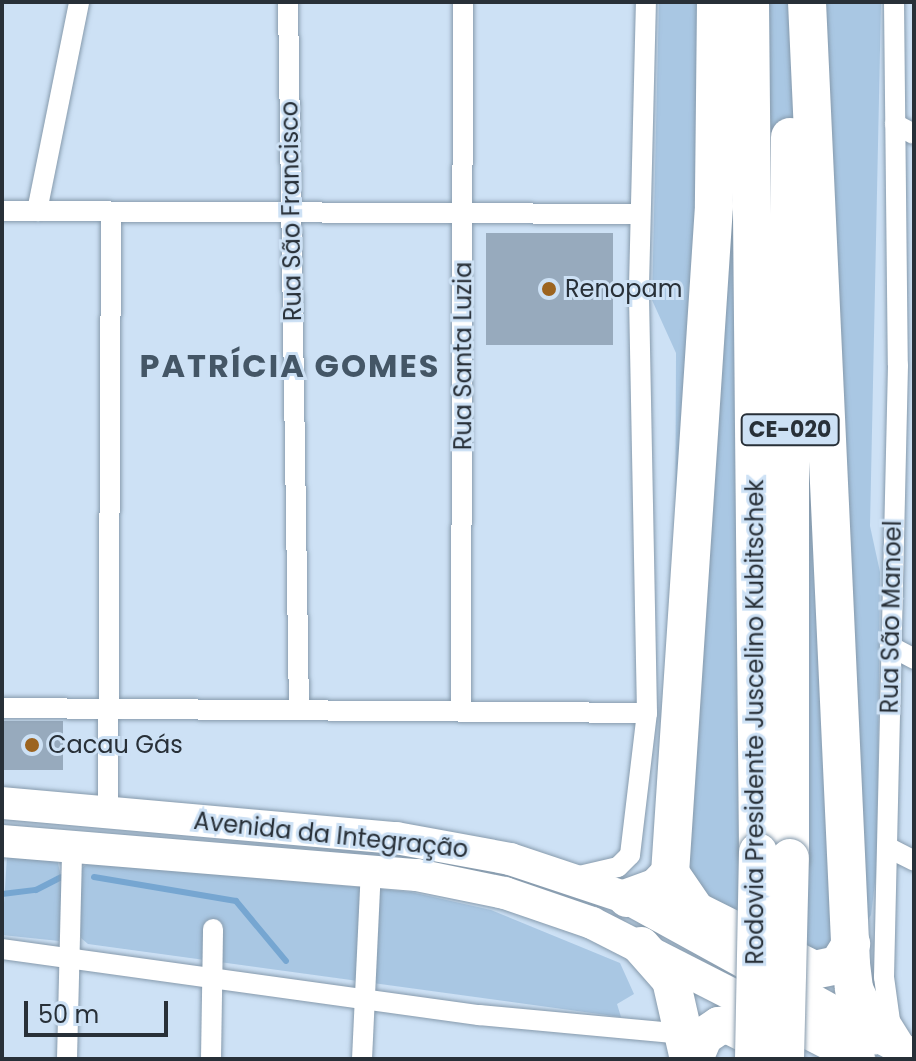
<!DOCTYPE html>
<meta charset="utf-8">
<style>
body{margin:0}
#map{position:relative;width:916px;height:1061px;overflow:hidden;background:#cde1f5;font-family:Poppins,sans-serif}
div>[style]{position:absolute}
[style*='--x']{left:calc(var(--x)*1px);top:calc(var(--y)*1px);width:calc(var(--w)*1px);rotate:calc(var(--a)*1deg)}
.green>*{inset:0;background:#a9c7e3}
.stream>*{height:6px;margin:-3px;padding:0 3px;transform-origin:3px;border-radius:3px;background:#76a6d1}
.building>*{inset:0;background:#97aabd;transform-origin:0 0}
.roads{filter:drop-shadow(0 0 2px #869aac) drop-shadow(0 0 2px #869aac)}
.street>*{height:20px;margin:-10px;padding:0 10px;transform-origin:10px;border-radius:10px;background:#fff}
.primary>*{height:32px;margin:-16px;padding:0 16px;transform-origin:16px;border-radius:16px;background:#fff}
.highway>*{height:38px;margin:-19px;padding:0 19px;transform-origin:19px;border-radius:19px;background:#fff}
.bridges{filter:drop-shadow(0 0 2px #869aac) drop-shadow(0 0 2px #869aac)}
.highway-bridge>*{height:38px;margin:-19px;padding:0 19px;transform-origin:19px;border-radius:19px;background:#fff}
.dots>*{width:22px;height:22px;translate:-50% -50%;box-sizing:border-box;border:4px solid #cde1f5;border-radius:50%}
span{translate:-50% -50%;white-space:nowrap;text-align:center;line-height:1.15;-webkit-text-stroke:6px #cde1f5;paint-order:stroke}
.shield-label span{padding:2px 6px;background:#cde1f5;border:2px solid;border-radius:6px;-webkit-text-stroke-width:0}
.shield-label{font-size:22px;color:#283038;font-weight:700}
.street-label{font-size:24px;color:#283038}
.poi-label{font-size:24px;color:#283038}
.left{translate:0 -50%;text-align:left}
.district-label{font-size:32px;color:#445666;font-weight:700;letter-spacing:2px}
.frame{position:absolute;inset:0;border:4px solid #283038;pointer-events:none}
.scale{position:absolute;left:24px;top:1001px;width:144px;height:36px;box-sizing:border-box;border:4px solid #283038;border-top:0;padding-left:10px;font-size:24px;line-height:28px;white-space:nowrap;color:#283038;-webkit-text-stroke:6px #cde1f5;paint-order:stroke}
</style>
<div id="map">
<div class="green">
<div style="clip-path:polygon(659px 2px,881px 2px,870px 526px,880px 572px,877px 867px,871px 915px,838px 965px,691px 893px,674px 812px,676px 353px,652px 300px)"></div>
<div style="clip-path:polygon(7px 856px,57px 859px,62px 881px,59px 941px,2px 935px)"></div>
<div style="clip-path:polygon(90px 862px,411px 892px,491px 910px,620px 963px,634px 994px,617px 1004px,621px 1017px,88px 944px,81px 938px,79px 870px)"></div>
</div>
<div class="stream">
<div style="--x:94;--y:877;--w:144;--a:9.6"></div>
<div style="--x:236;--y:901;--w:78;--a:50.2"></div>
<div style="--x:2;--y:894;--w:34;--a:-7"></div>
<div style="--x:36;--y:890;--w:28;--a:-27"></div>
</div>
<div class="building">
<div style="left:486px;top:233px;width:127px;height:112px"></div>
<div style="left:2px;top:721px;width:61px;height:49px"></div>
</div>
<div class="roads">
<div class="street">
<div style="--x:288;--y:2;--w:706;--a:89.11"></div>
<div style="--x:894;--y:2;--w:363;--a:89.4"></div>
<div style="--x:898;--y:365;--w:612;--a:91.31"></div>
<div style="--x:884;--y:977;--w:44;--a:82.2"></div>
<div style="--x:890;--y:1021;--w:32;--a:58"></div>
<div style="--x:895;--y:124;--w:21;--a:28"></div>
<div style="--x:2;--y:211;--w:637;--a:0.27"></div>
<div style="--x:37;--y:211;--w:213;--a:-78.6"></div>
<div style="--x:890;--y:646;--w:27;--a:28"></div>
<div style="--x:2;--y:708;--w:645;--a:0.44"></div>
<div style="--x:461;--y:710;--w:708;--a:-89.84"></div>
<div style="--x:108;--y:813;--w:600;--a:-89.71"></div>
<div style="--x:889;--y:848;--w:28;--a:27"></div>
<div style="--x:575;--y:877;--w:44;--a:-13.1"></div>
<div style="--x:618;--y:867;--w:17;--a:-45"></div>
<div style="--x:630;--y:855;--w:143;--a:-83.2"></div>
<div style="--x:647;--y:713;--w:427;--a:-91.1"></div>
<div style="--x:639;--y:286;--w:284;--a:-88.6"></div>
<div style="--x:2;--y:949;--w:482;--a:7.9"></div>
<div style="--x:479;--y:1015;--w:195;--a:5.3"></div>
<div style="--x:673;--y:1033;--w:16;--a:35"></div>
<div style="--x:67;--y:1059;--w:212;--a:-88.6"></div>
<div style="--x:211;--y:1059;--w:130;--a:-89.1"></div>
<div style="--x:362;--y:1059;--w:188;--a:-87.3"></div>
</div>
<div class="primary">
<div style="--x:2;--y:803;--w:396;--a:5.1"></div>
<div style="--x:396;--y:838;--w:116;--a:10.4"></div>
<div style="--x:510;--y:859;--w:123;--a:18.4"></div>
<div style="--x:627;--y:898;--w:328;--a:28.8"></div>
<div style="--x:2;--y:841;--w:416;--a:4.7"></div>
<div style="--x:417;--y:875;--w:90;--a:11.6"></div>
<div style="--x:505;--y:893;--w:92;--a:19"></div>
<div style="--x:592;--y:923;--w:300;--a:27"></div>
</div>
<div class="highway">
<div style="--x:716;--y:2;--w:204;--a:90.6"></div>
<div style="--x:714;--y:206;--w:668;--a:93.77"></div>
<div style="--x:670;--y:873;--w:46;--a:55.6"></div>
<div style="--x:696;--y:911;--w:132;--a:26.6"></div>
<div style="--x:814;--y:970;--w:25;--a:-12"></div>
<div style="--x:838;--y:965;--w:25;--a:-58"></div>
<div style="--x:750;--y:2;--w:850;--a:89.46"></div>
<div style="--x:807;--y:2;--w:963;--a:87.38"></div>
<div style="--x:851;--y:964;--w:25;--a:83"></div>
<div style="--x:854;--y:989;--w:51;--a:65.5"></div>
<div style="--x:790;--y:137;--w:721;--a:90"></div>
<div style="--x:627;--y:898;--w:32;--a:-20"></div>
<div style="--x:657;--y:887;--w:19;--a:-47"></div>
<div style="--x:641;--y:946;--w:45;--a:48.6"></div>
<div style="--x:671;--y:980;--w:81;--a:77.2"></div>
<div style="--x:694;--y:1059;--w:25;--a:-67"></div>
<div style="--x:704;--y:1036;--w:18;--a:-34"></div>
<div style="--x:719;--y:1026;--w:10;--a:-6"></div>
<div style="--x:729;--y:1025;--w:58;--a:26.6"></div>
</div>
</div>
<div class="bridges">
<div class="highway-bridge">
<div style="--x:754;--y:1059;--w:207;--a:-88.9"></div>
<div style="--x:785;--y:1059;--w:201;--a:-88.6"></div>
</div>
</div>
<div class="dots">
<div style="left:549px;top:289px;background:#9c6420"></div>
<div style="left:32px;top:745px;background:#9c6420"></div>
</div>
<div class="shield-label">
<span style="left:790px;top:430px">CE-020</span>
</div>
<div class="street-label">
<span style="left:291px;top:211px;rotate:-91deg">Rua São Francisco</span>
<span style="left:463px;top:356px;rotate:-90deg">Rua Santa Luzia</span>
<span style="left:891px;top:617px;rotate:-89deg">Rua São Manoel</span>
<span style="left:755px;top:722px;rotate:-90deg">Rodovia Presidente Juscelino Kubitschek</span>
<span style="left:331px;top:835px;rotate:6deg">Avenida da Integração</span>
</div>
<div class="poi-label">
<span class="left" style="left:565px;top:289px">Renopam</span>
<span class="left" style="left:48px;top:745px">Cacau Gás</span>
</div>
<div class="district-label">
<span style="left:290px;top:366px">PATRÍCIA GOMES</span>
</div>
<div class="frame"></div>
<div class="scale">50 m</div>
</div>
